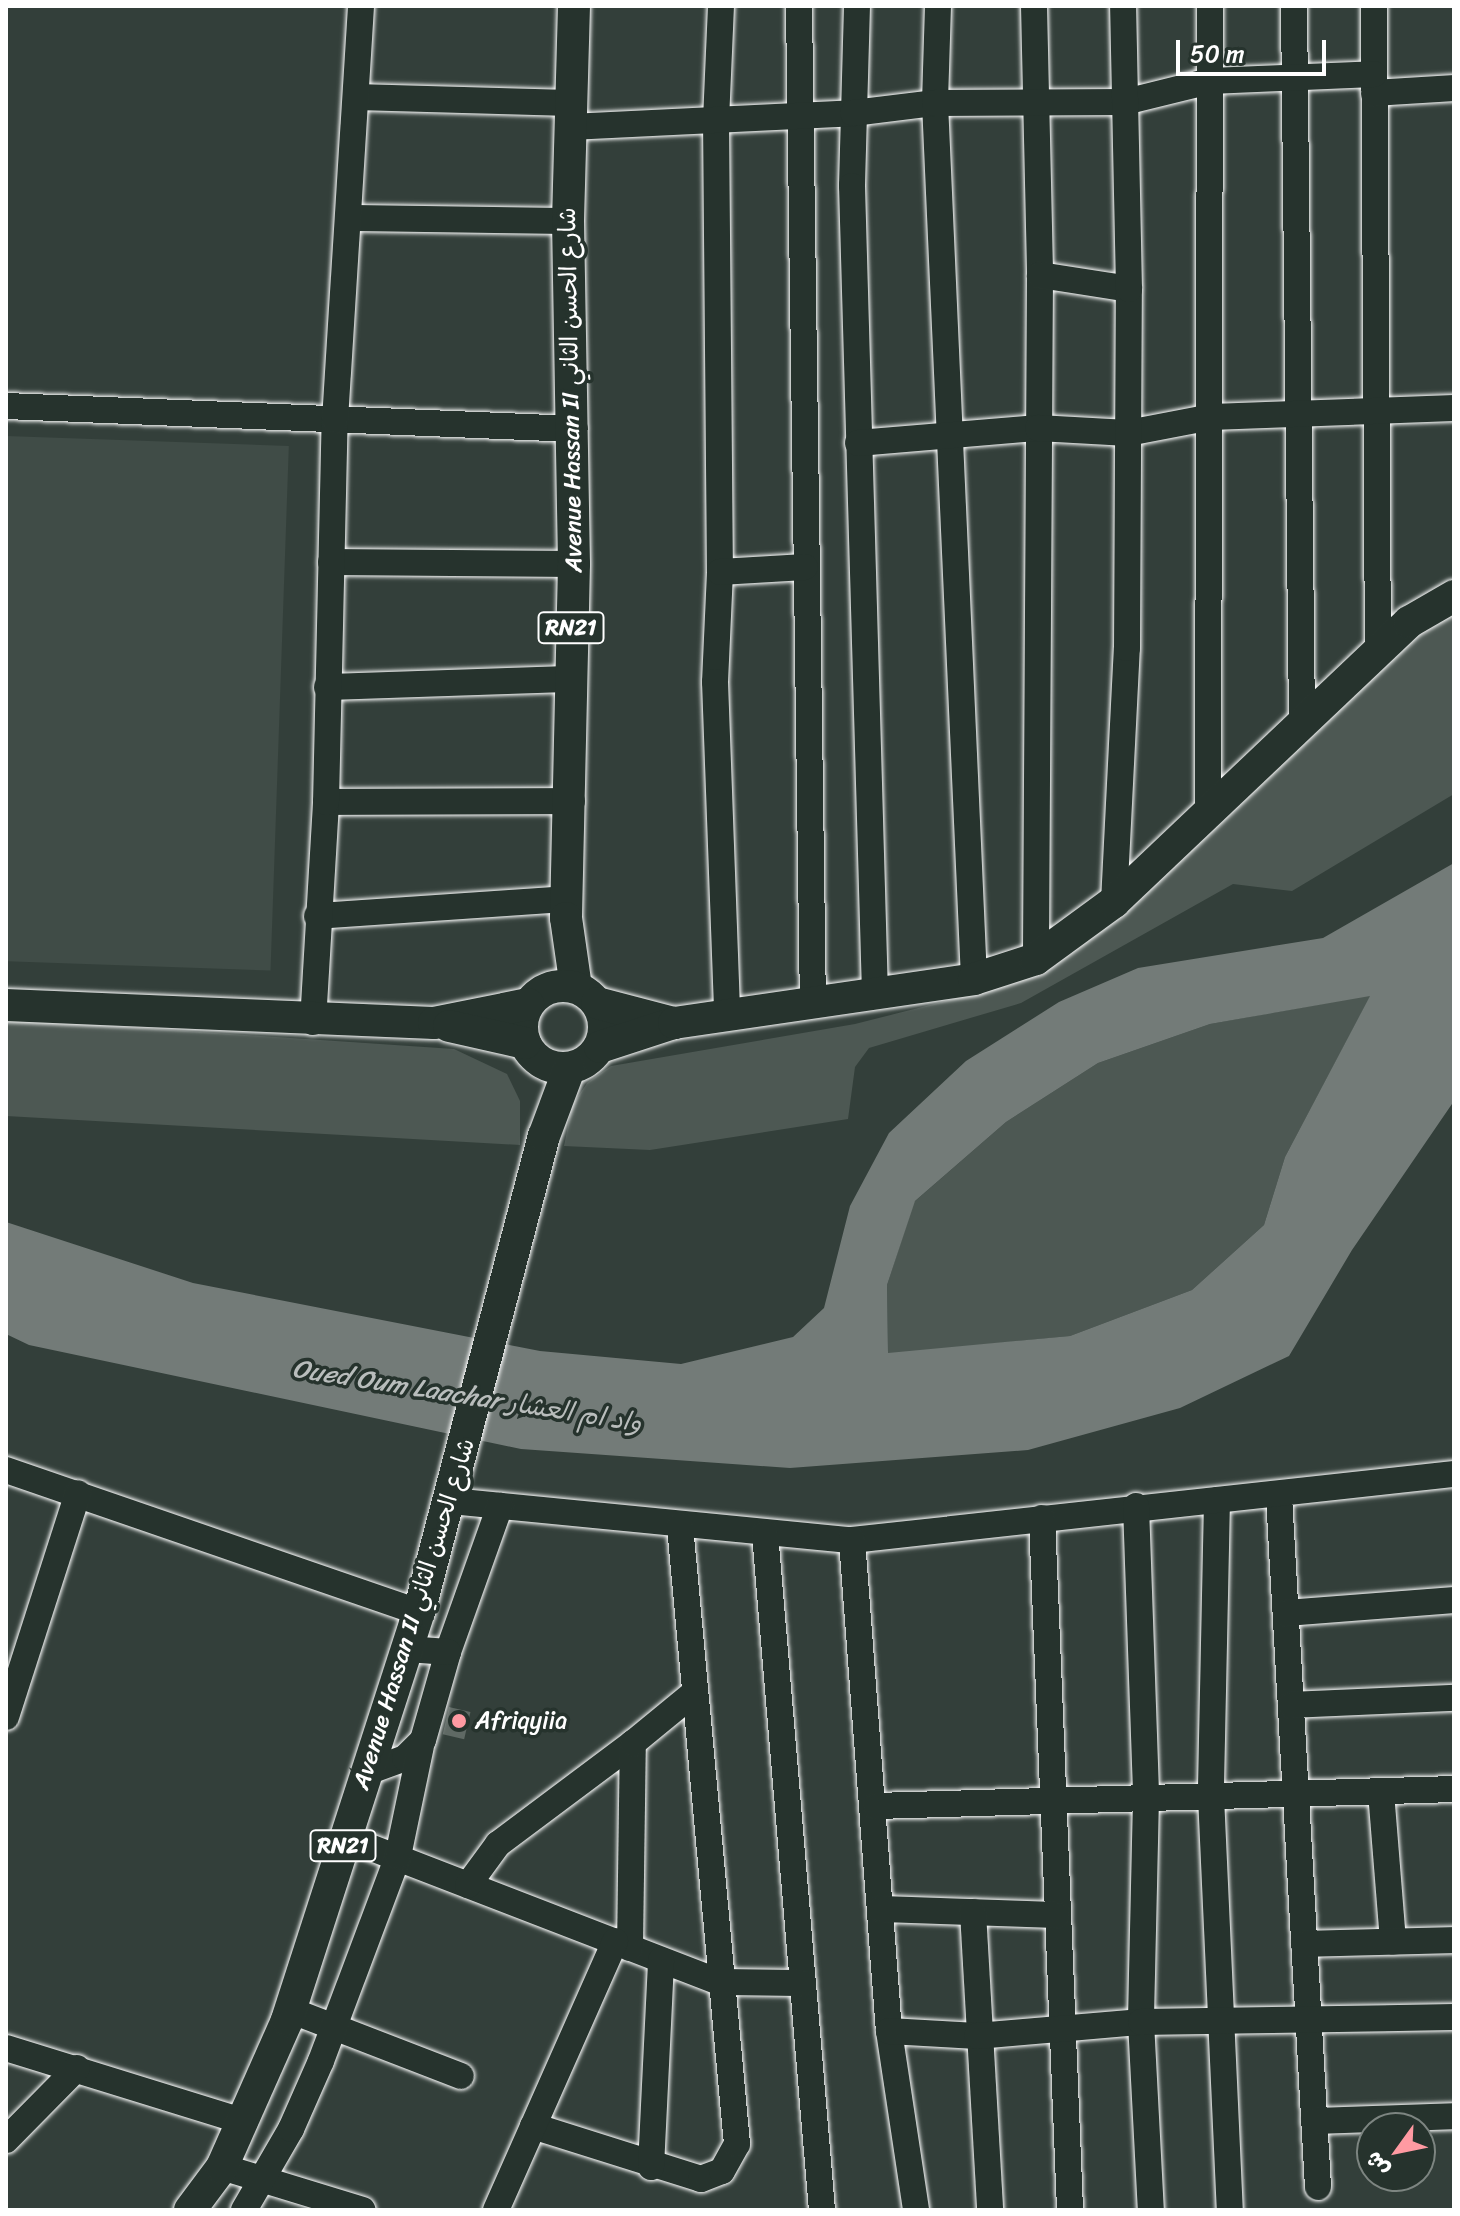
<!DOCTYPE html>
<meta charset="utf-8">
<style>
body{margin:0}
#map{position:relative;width:1460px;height:2216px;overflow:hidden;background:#333f3a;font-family:Sriracha,"Playpen Sans Arabic",sans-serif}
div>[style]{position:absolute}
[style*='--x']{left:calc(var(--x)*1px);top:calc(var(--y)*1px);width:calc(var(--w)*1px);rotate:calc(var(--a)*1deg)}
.built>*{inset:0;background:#404c47;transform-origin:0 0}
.green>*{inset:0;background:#4d5853}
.water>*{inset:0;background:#737b78}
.building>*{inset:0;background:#5f6964;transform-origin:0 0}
.roads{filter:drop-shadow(0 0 2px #fff) drop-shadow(0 0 2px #fff)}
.minor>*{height:26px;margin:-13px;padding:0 13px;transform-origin:13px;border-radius:13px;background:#26332d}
.major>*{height:32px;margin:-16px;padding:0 16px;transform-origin:16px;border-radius:16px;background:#26332d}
.major>.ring{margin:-16px;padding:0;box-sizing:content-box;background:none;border:32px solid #26332d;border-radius:50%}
.dots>*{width:22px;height:22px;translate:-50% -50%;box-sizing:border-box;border:4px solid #26332d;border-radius:50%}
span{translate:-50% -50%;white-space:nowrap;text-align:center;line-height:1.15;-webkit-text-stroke:7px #26332d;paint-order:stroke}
.shield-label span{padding:2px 6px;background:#26332d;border:2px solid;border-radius:6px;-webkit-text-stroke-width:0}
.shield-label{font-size:22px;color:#fff;font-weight:700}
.street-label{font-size:24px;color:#fff}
.poi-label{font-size:24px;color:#fff}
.left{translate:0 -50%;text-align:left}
.water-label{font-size:26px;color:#b9bdbc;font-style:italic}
.frame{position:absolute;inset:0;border:8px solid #fff;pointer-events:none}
.north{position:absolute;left:1356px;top:2112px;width:80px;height:80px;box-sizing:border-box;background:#26332d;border:2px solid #7d8581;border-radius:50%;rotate:237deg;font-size:22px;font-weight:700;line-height:32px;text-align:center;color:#fff}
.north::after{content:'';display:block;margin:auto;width:28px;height:36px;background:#ff9aa2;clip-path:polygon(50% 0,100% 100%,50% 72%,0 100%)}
.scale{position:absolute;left:1176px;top:40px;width:150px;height:36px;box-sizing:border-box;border:4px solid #fff;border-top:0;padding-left:10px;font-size:24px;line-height:28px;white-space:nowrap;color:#fff;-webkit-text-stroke:6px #26332d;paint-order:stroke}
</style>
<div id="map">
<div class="built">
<div style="left:6px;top:436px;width:283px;height:525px;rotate:2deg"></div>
</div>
<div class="green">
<div style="clip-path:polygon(1454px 611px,1454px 794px,1292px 891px,1233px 884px,1021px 1003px,869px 1048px,855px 1067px,848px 1119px,650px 1150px,564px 1146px,572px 1106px,587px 1083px,611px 1066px,855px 1024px,1009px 985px,1066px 955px,1124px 914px,1422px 630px)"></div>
<div style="clip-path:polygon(1371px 995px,1285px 1157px,1264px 1225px,1192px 1290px,1070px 1336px,888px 1354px,887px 1285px,914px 1202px,1006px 1122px,1098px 1063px,1210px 1024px)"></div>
<div style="clip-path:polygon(6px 1019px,454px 1049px,507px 1074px,520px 1101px,520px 1145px,6px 1116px)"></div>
</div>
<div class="water">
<div style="clip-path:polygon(evenodd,1454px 863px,1454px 1101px,1352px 1250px,1289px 1356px,1180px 1408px,1028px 1450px,790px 1468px,521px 1449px,29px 1345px,6px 1334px,6px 1222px,193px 1283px,540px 1351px,681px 1364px,793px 1337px,824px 1308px,850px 1206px,889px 1133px,966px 1061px,1059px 1002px,1138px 968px,1323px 938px,1454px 863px,1370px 996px,1285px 1157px,1264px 1225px,1192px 1290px,1070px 1336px,888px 1353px,887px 1285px,915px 1201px,1006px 1122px,1098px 1063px,1210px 1024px,1370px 996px)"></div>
</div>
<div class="building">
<div style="left:449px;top:1707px;width:22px;height:28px;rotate:13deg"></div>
</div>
<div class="roads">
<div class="minor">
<div style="--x:721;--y:6;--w:114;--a:92.5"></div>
<div style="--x:716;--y:120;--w:452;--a:89.5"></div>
<div style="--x:720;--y:572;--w:110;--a:92.6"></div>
<div style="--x:715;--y:682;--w:335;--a:87.9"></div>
<div style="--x:799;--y:6;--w:998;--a:89.2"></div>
<div style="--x:857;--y:6;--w:180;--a:91.6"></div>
<div style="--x:852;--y:186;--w:809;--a:88.37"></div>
<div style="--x:938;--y:6;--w:97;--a:91.8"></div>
<div style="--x:935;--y:103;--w:877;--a:87.45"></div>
<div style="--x:1034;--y:6;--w:269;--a:88.7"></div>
<div style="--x:1040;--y:275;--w:684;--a:90.34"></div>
<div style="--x:1294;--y:6;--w:718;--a:89.36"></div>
<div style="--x:1374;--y:6;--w:646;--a:89.65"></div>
<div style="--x:1374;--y:93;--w:80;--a:-3.6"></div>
<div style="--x:356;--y:97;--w:214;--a:1.6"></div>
<div style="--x:570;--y:127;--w:283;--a:-2.8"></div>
<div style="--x:853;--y:113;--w:83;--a:-7"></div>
<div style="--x:935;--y:103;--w:190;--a:-0.3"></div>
<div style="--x:1125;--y:102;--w:88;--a:-13.9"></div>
<div style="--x:1210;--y:81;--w:164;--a:-2.4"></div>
<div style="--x:351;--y:218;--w:217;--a:0.8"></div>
<div style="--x:1040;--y:275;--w:90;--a:8.9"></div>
<div style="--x:6;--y:406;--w:569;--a:2.31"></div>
<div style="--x:858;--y:443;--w:181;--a:-4.8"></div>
<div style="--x:1038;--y:428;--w:90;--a:3.2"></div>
<div style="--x:1128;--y:433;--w:85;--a:-10.9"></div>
<div style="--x:1211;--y:417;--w:243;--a:-2.1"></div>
<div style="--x:331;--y:562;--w:243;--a:0.5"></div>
<div style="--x:720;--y:572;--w:85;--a:-3.4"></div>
<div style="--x:327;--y:687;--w:242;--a:-1.9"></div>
<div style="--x:326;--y:802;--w:246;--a:-0.2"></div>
<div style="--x:1208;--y:816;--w:810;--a:-89.86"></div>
<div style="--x:1114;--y:902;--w:254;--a:-87.1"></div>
<div style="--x:1127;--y:648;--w:359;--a:-89.7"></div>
<div style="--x:1129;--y:289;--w:283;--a:-91.2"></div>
<div style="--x:317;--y:916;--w:250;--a:-3.9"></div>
<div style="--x:313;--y:1022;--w:220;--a:-86.6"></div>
<div style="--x:326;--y:802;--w:382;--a:-88.7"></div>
<div style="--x:335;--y:420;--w:415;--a:-86.4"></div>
<div style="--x:6;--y:1470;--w:437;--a:19"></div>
<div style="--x:1279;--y:1496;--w:692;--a:86.77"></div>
<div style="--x:1217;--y:1500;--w:296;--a:91.2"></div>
<div style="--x:1211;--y:1796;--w:414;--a:87.4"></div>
<div style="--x:451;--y:1501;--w:403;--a:5.6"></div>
<div style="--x:852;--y:1540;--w:606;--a:-6.26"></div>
<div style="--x:1136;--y:1506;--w:292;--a:88"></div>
<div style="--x:1146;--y:1798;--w:224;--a:91.3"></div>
<div style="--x:1141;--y:2022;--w:188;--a:87"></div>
<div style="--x:1042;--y:1518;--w:693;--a:87.68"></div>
<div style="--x:765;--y:1534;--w:678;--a:85.18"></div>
<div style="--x:852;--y:1540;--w:492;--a:85.7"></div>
<div style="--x:889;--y:2031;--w:181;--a:81.4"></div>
<div style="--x:1286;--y:1613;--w:169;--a:-4.4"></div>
<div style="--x:448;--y:1652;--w:155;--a:-70.4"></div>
<div style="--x:1291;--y:1705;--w:163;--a:-2.5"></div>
<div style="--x:6;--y:1717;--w:235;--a:-72.2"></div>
<div style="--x:367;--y:1772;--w:40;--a:-20.2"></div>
<div style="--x:405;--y:1758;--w:25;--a:-45"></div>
<div style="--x:423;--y:1740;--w:91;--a:-74.1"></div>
<div style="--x:448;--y:1652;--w:41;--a:-175.8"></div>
<div style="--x:1381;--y:1792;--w:150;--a:85.4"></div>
<div style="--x:876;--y:1806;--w:578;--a:-1.68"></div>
<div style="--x:346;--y:1838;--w:401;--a:21.1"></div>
<div style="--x:720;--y:1982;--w:82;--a:0.7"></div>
<div style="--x:468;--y:1885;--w:51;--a:-53.8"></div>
<div style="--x:498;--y:1844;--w:169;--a:-36.8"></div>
<div style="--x:881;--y:1909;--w:176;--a:2"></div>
<div style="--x:973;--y:1912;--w:298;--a:86.7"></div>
<div style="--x:1304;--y:1944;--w:150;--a:-1.5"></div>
<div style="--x:630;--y:1948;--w:205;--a:-89.2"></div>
<div style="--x:633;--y:1743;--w:80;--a:-39.4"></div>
<div style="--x:290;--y:2010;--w:183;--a:21.1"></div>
<div style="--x:889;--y:2031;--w:88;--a:3.3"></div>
<div style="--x:977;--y:2036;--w:165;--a:-4.9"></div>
<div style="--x:1141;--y:2022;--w:313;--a:-0.9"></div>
<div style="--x:6;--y:2048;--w:250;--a:17.2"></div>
<div style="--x:1314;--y:2121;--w:140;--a:-2"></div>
<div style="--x:533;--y:2126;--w:176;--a:17.5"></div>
<div style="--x:701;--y:2179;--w:22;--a:-21"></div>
<div style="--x:722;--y:2171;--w:31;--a:-61"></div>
<div style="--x:737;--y:2144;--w:621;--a:-95.27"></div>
<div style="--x:6;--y:2140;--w:101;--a:-45.4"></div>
<div style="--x:222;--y:2167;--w:147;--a:17"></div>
<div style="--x:651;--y:2167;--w:207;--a:-87.2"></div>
<div style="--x:244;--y:2210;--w:94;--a:-59.9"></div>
<div style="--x:291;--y:2129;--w:74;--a:-66.2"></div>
<div style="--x:321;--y:2061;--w:219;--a:-69.4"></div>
<div style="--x:398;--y:1856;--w:112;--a:-78.2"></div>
<div style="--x:496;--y:2210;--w:294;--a:-66.1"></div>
</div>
<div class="major">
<div style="--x:574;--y:6;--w:215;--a:91.6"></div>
<div style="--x:568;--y:221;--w:343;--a:89"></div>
<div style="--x:574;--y:564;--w:354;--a:91.3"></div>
<div style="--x:566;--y:918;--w:70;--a:81.8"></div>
<div class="ring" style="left:522px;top:986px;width:50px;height:50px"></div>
<div style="--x:597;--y:1003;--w:80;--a:14.6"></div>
<div style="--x:6;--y:1005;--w:428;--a:2.4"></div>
<div style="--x:434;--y:1023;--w:96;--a:-11.4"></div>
<div style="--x:449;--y:1026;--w:78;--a:12.6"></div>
<div style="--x:600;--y:1047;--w:78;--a:-18"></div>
<div style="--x:674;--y:1023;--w:303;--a:-8.3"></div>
<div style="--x:974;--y:979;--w:65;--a:-17.9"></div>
<div style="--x:1036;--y:959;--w:97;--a:-36.2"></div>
<div style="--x:1114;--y:902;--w:407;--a:-43.5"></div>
<div style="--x:1409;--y:622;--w:52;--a:-30"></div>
<div style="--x:190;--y:2210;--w:54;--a:-53.3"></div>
<div style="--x:222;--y:2167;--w:161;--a:-66.1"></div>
<div style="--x:287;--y:2020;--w:429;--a:-72.1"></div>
<div style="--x:419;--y:1612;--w:492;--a:-75.3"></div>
<div style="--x:544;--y:1136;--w:72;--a:-69.5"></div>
</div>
</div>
<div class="dots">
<div style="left:459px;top:1721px;background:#ff9aa2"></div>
</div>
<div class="shield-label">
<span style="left:571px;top:628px">RN21</span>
<span style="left:343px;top:1846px">RN21</span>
</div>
<div class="street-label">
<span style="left:571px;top:390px;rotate:-91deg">Avenue Hassan II شارع الحسن الثاني</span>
<span style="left:414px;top:1614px;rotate:-73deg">Avenue Hassan II شارع الحسن الثاني</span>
</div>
<div class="poi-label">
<span class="left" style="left:475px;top:1721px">Afriqyiia</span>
</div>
<div class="water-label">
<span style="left:467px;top:1396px;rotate:9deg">Oued Oum Laachar واد ام العشار</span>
</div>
<div class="frame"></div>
<div class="north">ش</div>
<div class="scale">50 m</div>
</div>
